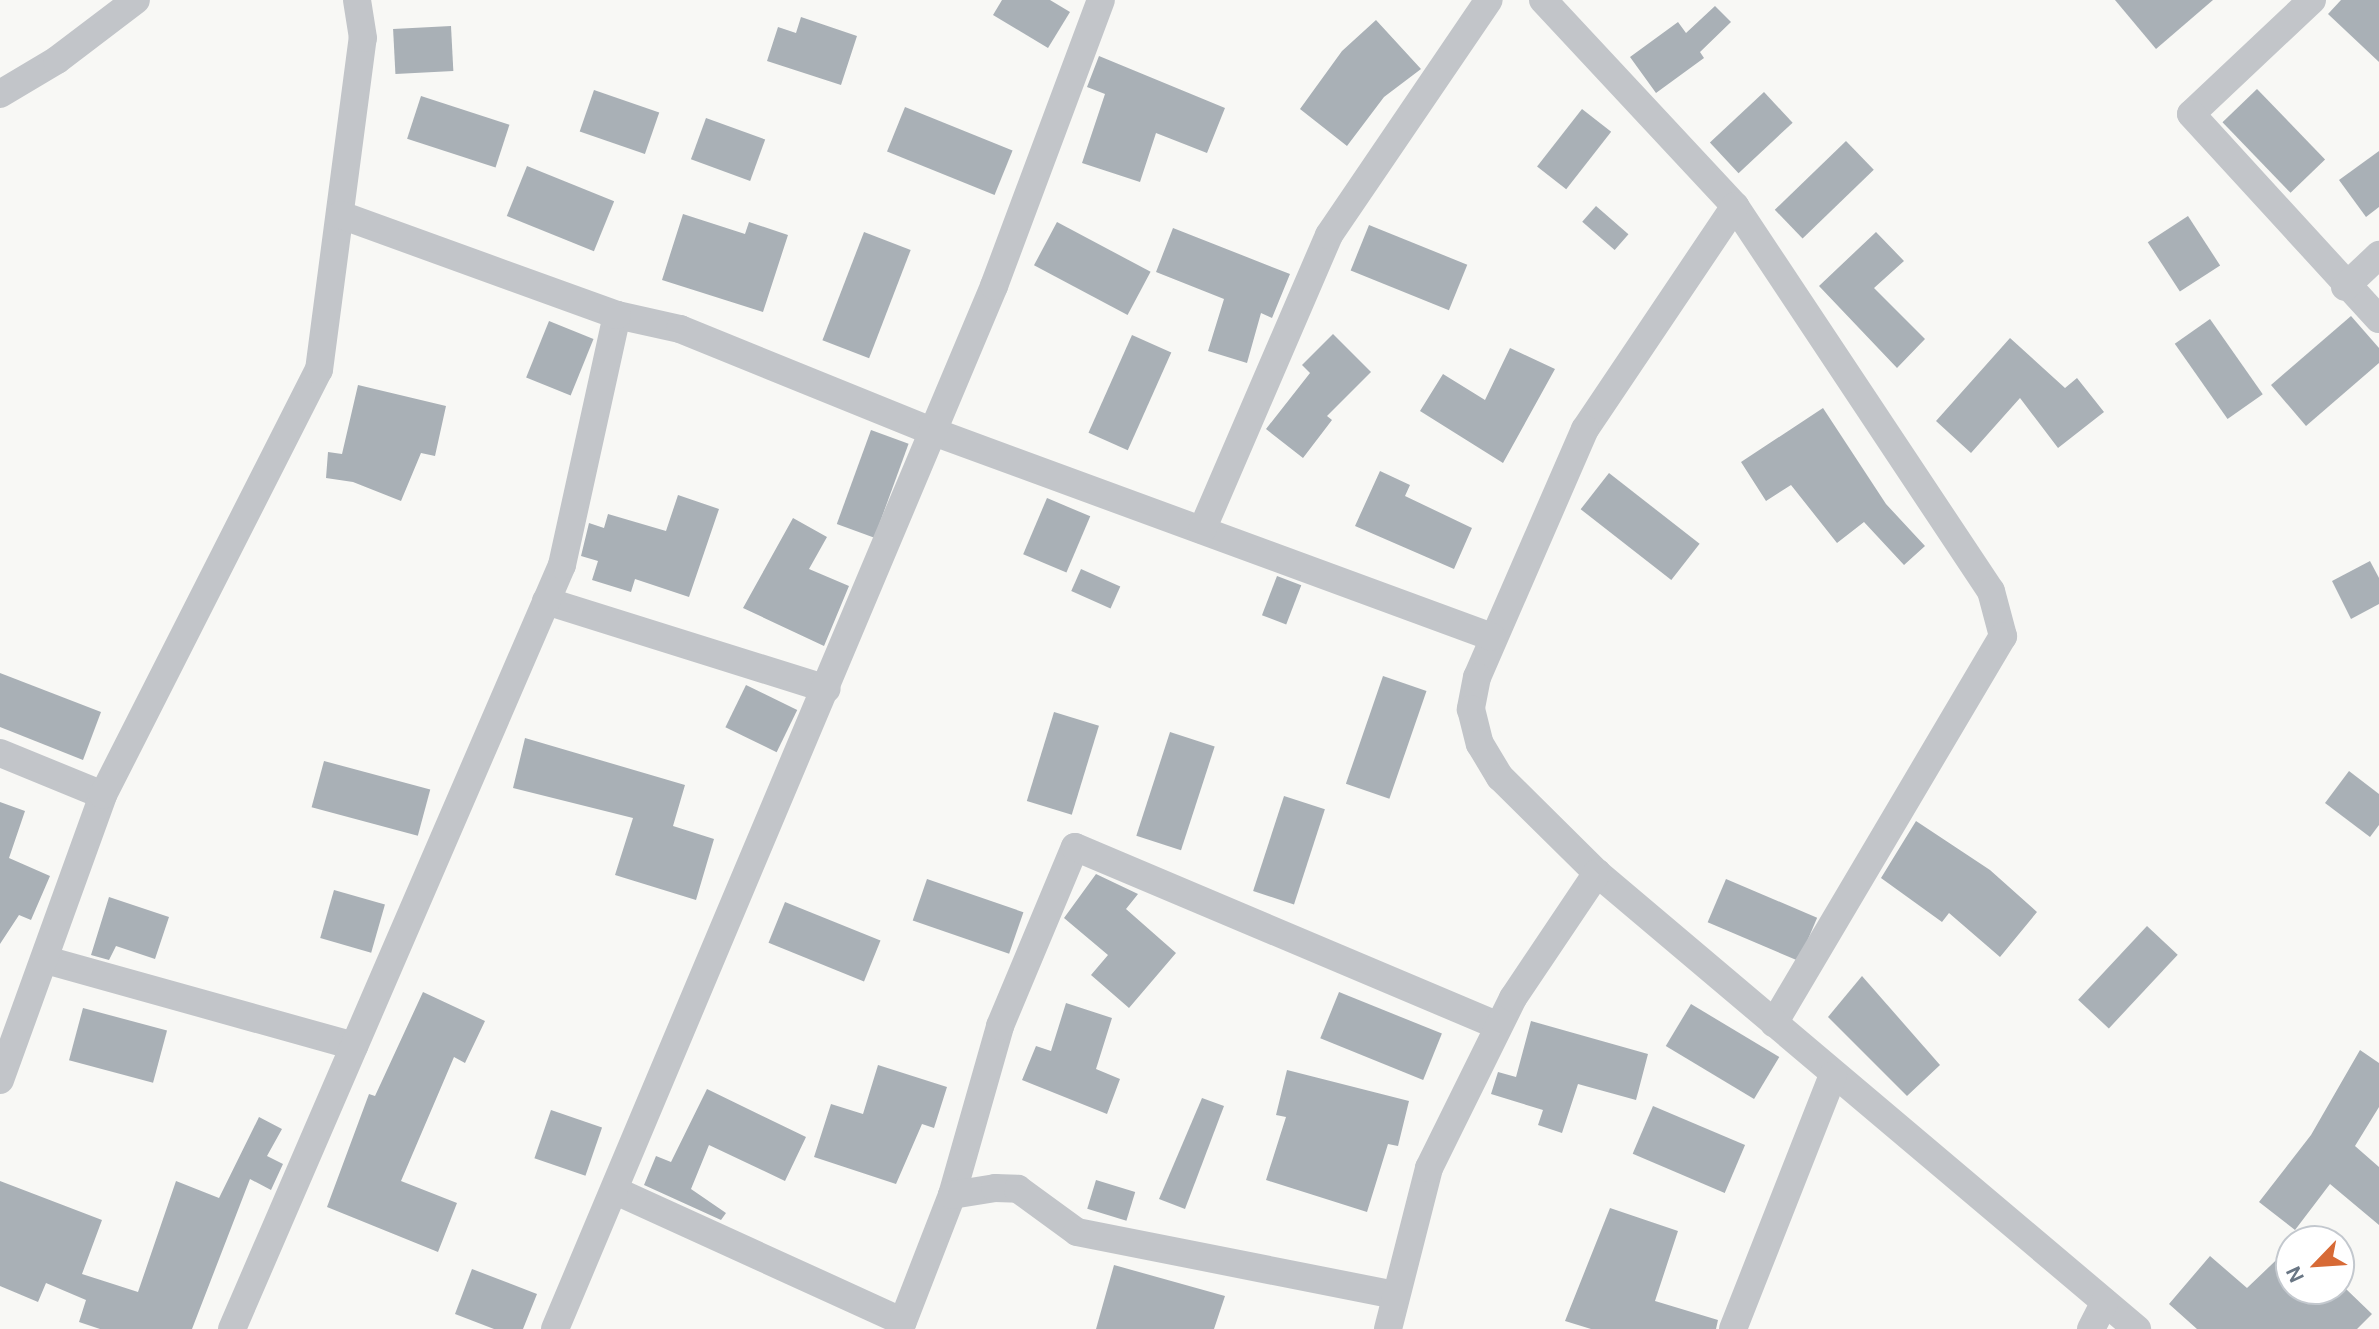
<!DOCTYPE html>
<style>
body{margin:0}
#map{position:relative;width:2379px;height:1329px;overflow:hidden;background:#f8f8f5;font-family:Karla,sans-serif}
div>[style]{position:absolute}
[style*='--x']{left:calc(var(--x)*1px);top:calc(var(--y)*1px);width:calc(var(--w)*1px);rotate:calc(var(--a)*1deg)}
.building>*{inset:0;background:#a9b0b6;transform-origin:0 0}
.minor>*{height:28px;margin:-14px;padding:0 14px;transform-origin:14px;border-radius:14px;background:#c2c5c9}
span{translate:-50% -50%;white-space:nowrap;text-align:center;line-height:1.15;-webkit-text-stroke:8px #fff;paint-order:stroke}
.north{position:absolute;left:2275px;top:1225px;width:80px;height:80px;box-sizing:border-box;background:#fff;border:2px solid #c3c8ce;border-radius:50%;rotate:245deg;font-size:22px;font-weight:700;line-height:32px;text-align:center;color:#697684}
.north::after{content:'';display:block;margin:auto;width:28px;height:36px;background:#d76a36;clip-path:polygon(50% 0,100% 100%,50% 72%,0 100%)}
</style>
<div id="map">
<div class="building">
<div style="clip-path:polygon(1002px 0,1050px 0,1070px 12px,1048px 48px,993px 15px)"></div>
<div style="clip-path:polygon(2115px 0,2213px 0,2156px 49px)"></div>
<div style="clip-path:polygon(2341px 0,2379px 0,2379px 62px,2328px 14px)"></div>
<div style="clip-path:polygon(1715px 6px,1731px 22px,1700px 52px,1704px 58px,1656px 93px,1630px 57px,1678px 22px,1686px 33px)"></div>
<div style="clip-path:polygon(801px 17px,857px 36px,841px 85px,767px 61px,778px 27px,796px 33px)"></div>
<div style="clip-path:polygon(1376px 20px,1421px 69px,1384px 97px,1347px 146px,1300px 109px,1342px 51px)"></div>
<div style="left:451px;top:26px;width:45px;height:58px;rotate:87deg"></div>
<div style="clip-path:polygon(1099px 56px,1225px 108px,1207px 153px,1156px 133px,1140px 182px,1082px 163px,1105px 94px,1087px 87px)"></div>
<div style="left:2257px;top:89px;width:98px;height:48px;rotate:46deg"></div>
<div style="left:594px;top:90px;width:69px;height:44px;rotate:19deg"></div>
<div style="left:1764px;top:92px;width:42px;height:74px;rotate:47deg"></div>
<div style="left:421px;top:96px;width:93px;height:45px;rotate:18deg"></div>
<div style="left:905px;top:107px;width:116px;height:48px;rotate:22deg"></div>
<div style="left:1582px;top:109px;width:37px;height:73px;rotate:38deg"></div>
<div style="left:706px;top:118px;width:63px;height:44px;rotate:20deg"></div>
<div style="left:1846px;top:141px;width:40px;height:99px;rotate:46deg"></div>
<div style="clip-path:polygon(2379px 151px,2379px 207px,2366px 217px,2339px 180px)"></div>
<div style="left:527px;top:166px;width:94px;height:54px;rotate:22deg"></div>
<div style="left:1596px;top:206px;width:43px;height:21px;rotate:41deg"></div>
<div style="clip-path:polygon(683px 214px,745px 234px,749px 222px,788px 235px,763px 312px,662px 280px)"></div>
<div style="left:2188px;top:216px;width:59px;height:48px;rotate:57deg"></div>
<div style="left:1057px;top:222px;width:106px;height:49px;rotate:28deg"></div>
<div style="left:1369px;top:225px;width:106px;height:49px;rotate:22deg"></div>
<div style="clip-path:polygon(1173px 228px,1290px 274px,1272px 318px,1261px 313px,1247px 363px,1208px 351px,1224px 299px,1156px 272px)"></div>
<div style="left:864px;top:232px;width:50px;height:116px;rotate:21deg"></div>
<div style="clip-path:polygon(1876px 232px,1904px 261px,1874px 288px,1925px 339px,1897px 368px,1819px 286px)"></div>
<div style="clip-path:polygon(2351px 316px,2379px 348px,2379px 363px,2306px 426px,2271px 385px)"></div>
<div style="left:2210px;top:319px;width:92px;height:43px;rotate:55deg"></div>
<div style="left:549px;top:321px;width:48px;height:61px;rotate:22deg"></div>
<div style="clip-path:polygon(1333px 334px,1371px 372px,1327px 416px,1332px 420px,1303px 458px,1266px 429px,1310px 373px,1302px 365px)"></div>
<div style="left:1132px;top:335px;width:43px;height:107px;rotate:24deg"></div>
<div style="clip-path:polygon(2010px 338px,2065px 388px,2077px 378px,2104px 412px,2058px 448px,2020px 398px,1971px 453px,1936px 421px)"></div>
<div style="clip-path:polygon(1510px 348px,1555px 369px,1503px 463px,1420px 411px,1443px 374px,1485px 400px)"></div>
<div style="clip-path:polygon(358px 385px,446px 406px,435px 456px,421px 453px,401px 501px,353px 482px,326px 478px,328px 452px,342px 454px)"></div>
<div style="clip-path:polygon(1823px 408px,1886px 504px,1925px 546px,1904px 565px,1864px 522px,1837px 543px,1791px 485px,1766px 501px,1741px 462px)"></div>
<div style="left:871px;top:430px;width:40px;height:100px;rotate:20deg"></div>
<div style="clip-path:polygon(1380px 471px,1410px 485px,1405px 496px,1472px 528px,1454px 569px,1355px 526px)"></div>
<div style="left:1609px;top:473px;width:115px;height:46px;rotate:38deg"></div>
<div style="clip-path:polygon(678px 495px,719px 509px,689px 597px,635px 579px,631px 592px,592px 580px,598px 561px,581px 556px,589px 523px,604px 528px,608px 514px,666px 531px)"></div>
<div style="left:1047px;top:498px;width:47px;height:61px;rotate:23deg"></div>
<div style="clip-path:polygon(793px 518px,827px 537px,809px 569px,849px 586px,824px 646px,743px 608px)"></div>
<div style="clip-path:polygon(2370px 561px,2379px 578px,2379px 604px,2351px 619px,2332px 581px)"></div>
<div style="left:1081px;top:569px;width:43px;height:24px;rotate:24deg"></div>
<div style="left:1277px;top:576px;width:26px;height:42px;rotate:21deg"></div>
<div style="clip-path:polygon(0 673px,101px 712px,83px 760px,0 727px)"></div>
<div style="left:1383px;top:676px;width:46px;height:114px;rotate:19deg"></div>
<div style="left:746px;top:685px;width:57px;height:47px;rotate:26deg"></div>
<div style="left:1054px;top:712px;width:47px;height:93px;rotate:17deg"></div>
<div style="left:1170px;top:732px;width:47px;height:109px;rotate:18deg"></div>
<div style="clip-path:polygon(525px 738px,685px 785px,673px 826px,714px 839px,696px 900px,615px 875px,633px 818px,513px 788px)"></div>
<div style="left:324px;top:761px;width:110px;height:48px;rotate:15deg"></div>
<div style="clip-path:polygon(2349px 771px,2379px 794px,2379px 825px,2370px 837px,2325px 803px)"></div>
<div style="left:1284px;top:796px;width:43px;height:100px;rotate:18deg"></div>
<div style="clip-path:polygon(0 802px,25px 811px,9px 858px,50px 876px,31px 920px,19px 915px,0 944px)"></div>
<div style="clip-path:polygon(1916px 821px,1990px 870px,2037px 912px,2000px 957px,1949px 913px,1942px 922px,1881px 878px)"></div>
<div style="clip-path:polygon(1096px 874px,1138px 894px,1126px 909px,1176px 953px,1129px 1008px,1091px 975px,1108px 955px,1064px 918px)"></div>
<div style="left:927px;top:879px;width:102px;height:44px;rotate:19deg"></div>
<div style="left:1726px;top:879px;width:99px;height:47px;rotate:23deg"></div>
<div style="left:334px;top:890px;width:53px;height:50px;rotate:16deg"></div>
<div style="clip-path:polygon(109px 897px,169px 917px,155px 959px,116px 946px,109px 960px,91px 955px)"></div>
<div style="left:785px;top:902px;width:103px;height:44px;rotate:22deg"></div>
<div style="left:2147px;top:926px;width:42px;height:101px;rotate:43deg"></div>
<div style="clip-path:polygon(1862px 976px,1940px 1065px,1907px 1096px,1828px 1017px)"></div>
<div style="clip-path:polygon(423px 992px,485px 1021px,465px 1063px,454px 1057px,401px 1181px,457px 1203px,438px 1252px,327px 1207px,369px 1094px,375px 1096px)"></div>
<div style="left:1339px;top:992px;width:111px;height:50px;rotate:22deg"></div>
<div style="clip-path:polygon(1066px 1003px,1112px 1018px,1096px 1069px,1120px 1079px,1107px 1114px,1022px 1080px,1036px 1046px,1051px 1051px)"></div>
<div style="left:1691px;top:1004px;width:103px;height:49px;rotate:31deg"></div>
<div style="left:83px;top:1008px;width:87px;height:54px;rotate:15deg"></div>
<div style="clip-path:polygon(1531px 1021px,1648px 1054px,1636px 1100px,1578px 1084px,1562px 1133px,1538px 1125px,1543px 1110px,1491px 1094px,1498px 1072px,1516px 1077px)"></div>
<div style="clip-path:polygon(2360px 1050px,2379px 1063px,2379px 1107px,2355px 1146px,2379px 1167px,2379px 1225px,2330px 1184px,2295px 1230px,2259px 1202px,2311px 1135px)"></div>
<div style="clip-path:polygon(878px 1065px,947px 1087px,934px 1128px,922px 1124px,896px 1184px,814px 1157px,831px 1104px,863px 1114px)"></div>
<div style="clip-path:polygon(1287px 1070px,1409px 1101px,1398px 1146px,1388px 1144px,1367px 1212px,1266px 1180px,1286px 1117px,1276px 1115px)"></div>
<div style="clip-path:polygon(707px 1089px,806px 1137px,785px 1181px,709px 1145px,691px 1189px,726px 1213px,721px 1220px,644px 1185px,656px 1156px,671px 1162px)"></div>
<div style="clip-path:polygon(1202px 1098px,1224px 1106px,1185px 1209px,1159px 1199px)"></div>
<div style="left:1653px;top:1106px;width:100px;height:52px;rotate:23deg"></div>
<div style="left:551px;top:1110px;width:54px;height:51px;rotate:19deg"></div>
<div style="clip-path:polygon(259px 1117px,282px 1129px,267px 1156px,283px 1164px,271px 1190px,250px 1179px,192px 1329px,100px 1329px,79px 1322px,86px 1300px,46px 1283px,38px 1302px,0 1286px,0 1181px,102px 1220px,82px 1274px,138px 1292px,176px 1181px,219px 1198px)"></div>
<div style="left:1096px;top:1180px;width:41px;height:30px;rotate:17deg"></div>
<div style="clip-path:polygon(1610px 1208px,1678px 1231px,1655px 1301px,1718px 1320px,1716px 1329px,1591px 1329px,1565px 1321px)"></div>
<div style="clip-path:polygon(2291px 1246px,2291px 1289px,2346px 1289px,2372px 1314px,2357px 1329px,2197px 1329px,2169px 1304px,2210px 1256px,2247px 1288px)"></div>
<div style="clip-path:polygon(1114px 1265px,1225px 1296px,1214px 1329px,1096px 1329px)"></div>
<div style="clip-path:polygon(472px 1269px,537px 1294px,523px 1329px,494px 1329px,455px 1314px)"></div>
</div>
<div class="minor">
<div style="--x:1543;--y:0;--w:282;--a:47"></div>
<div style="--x:1735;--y:206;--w:462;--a:56.4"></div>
<div style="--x:1991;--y:591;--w:47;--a:75.1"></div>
<div style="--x:2003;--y:636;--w:450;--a:120.6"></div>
<div style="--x:2312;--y:0;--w:166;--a:136.7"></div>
<div style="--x:2191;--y:114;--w:278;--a:47.5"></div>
<div style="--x:0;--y:94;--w:66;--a:-30.8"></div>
<div style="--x:57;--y:60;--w:99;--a:-37.2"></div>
<div style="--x:1735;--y:206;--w:269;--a:123.9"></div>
<div style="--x:1585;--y:429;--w:270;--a:113.5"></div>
<div style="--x:1477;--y:677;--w:33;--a:101"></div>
<div style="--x:1471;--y:709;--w:36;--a:76"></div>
<div style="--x:1480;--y:744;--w:39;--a:59"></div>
<div style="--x:1500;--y:777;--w:136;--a:44.7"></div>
<div style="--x:1597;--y:873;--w:707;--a:40.18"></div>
<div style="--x:2345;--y:287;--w:47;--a:-43.3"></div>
<div style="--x:617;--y:315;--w:65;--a:12.5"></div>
<div style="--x:680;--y:329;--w:274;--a:22.1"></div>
<div style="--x:934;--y:432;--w:594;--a:20.17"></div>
<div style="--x:1202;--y:530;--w:321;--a:-66.7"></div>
<div style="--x:1329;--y:235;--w:284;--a:-55.8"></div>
<div style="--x:546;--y:601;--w:294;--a:17.4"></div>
<div style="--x:0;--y:753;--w:111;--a:22.2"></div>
<div style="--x:46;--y:960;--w:320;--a:15.6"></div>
<div style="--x:0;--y:1080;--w:303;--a:-70.1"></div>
<div style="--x:103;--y:795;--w:477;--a:-63.1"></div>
<div style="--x:319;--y:370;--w:335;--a:-82.5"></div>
<div style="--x:363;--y:38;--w:38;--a:-99"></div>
<div style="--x:616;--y:1191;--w:315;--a:24.5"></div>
<div style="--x:952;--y:1195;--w:176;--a:-74.1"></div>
<div style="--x:1000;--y:1026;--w:194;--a:-67.3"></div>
<div style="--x:1075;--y:847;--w:459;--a:22.9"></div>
<div style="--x:232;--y:1329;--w:832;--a:-66.64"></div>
<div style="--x:562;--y:565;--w:256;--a:-77.6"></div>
<div style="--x:617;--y:315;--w:294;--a:-160.1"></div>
<div style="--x:555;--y:1329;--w:1132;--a:-67.17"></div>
<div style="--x:994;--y:286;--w:305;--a:-69.5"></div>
<div style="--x:900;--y:1329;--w:144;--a:-68.8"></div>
<div style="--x:952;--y:1195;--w:44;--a:-9.2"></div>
<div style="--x:995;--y:1188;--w:23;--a:2"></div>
<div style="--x:1018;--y:1189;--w:73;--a:36.1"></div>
<div style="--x:1077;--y:1232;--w:323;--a:11.2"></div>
<div style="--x:1388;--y:1329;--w:166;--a:-75.7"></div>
<div style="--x:1429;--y:1168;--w:190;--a:-63.7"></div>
<div style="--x:1513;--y:998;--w:151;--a:-56.1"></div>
<div style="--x:1733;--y:1329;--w:273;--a:-68.5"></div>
<div style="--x:2091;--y:1329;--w:30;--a:-63"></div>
</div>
<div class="north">N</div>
</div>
